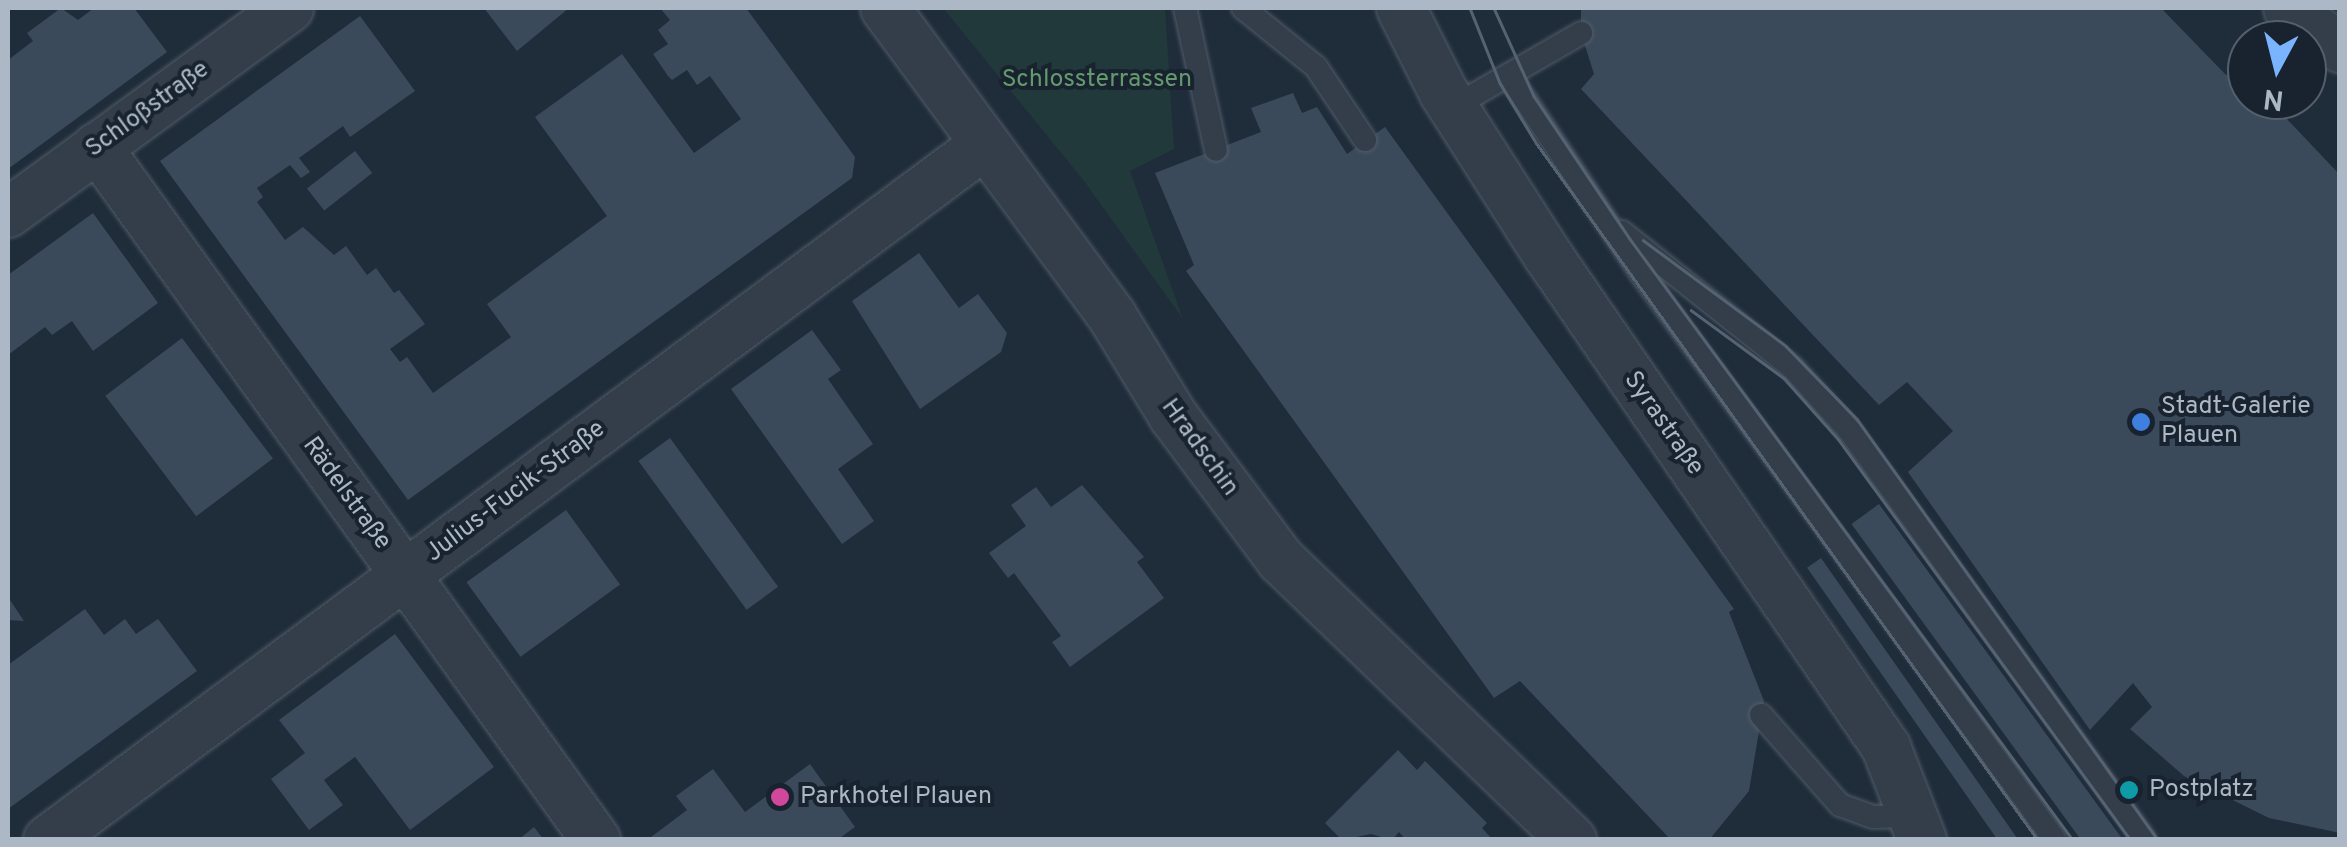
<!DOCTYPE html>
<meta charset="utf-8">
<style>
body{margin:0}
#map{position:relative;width:2347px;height:847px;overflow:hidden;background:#1f2c3a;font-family:Overpass,sans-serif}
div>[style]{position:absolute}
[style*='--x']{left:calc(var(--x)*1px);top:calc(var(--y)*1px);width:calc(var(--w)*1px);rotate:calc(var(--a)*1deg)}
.green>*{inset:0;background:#21393b}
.building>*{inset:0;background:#3b4a5a;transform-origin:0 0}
.roads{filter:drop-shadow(0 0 2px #505b68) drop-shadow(0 0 2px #505b68)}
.lane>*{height:22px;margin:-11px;padding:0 11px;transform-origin:11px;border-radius:11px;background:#333e4a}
.street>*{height:48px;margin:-24px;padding:0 24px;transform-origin:24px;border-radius:24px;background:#333e4a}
.tram>*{height:2.5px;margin:-1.25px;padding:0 1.25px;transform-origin:1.25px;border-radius:1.25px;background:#546272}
.dots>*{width:28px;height:28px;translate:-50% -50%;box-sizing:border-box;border:5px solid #18232f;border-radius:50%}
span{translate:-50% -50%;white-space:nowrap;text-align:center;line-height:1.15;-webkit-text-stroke:8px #18232f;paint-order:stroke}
.park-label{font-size:25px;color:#63996d}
.street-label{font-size:25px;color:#adb8c7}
.poi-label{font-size:25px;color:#adb8c7}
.left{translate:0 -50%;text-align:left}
.frame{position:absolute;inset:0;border:10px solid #adb8c7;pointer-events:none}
.north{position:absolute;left:2227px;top:20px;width:100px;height:100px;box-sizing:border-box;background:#18232f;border:2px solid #545f6c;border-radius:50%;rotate:187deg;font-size:28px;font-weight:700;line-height:40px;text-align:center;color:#adb8c7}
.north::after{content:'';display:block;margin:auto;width:35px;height:45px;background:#7ab4ff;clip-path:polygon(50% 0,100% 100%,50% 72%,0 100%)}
</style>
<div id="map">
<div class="green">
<div style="clip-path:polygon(943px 8px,1165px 8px,1174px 149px,1130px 171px,1183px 319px,1084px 181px)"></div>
</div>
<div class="building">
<div style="clip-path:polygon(61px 8px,78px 20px,94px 8px,134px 8px,167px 52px,8px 169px,8px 60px,33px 41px,27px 33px)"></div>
<div style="clip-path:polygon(484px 8px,569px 8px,517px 51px)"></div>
<div style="clip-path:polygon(660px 8px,746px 8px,855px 157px,852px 178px,408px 500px,160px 161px,360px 16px,415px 91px,350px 137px,343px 126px,299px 158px,310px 172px,301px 178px,290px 165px,257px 188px,263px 197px,257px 202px,285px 240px,303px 227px,334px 255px,346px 246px,367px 275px,376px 268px,394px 293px,399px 290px,425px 324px,390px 349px,400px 362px,407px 357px,433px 393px,511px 337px,487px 304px,607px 216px,535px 117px,622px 54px,694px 153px,741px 119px,710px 76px,697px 85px,687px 70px,672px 80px,668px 76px,653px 54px,668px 44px,658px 30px,670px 20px)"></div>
<div style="clip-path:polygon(1581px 8px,2161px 8px,2226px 75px,2238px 67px,2247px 77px,2247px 100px,2269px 100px,2340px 175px,2340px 833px,2269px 818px,2184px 776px,2130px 729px,2152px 707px,2133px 683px,2090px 730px,1908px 472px,1953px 431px,1907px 382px,1879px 405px,1581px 89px,1594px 74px,1581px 33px)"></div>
<div style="clip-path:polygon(1293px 93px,1302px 113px,1317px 107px,1347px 154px,1385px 127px,1734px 609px,1729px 612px,1764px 701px,1749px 791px,1709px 840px,1671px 840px,1520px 681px,1494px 698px,1186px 271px,1194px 265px,1155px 173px,1261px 132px,1251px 108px)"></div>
<div style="left:355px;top:151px;width:28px;height:61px;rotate:52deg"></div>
<div style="clip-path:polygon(93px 213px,158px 303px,93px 351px,72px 321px,52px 335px,45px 327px,8px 355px,8px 275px)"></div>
<div style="clip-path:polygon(919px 253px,959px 308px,978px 294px,1007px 333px,1001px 352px,920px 409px,852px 301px)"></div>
<div style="clip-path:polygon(812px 330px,841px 370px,828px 379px,873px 444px,838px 469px,874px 521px,842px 544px,731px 389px)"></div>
<div style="left:182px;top:338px;width:151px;height:96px;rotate:53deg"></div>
<div style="left:670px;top:438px;width:184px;height:39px;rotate:54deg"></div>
<div style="clip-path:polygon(1082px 485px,1144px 557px,1137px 562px,1164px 598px,1070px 667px,1052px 642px,1061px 636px,1014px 573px,1008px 578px,989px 553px,1026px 526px,1011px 505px,1036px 487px,1051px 507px)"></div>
<div style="left:1879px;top:504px;width:415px;height:34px;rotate:54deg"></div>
<div style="left:566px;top:510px;width:92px;height:123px;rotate:54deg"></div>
<div style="left:1821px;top:558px;width:346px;height:17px;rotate:55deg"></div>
<div style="clip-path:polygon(8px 597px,24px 621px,8px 620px)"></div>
<div style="clip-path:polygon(85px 609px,104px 635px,125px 619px,136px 634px,158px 619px,197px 671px,8px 809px,8px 665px)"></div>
<div style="clip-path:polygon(395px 634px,494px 767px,410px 830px,355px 757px,324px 780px,343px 805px,309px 830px,271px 779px,305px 753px,279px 720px)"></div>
<div style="clip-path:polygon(1398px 750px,1417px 770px,1425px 761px,1487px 823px,1482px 828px,1493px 840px,1406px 840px,1399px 832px,1392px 840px,1371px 834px,1342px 840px,1325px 823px)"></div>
<div style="clip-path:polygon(810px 764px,855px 827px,837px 840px,651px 837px,687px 810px,676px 796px,713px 769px,745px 812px)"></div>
<div style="clip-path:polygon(534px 827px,544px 840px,518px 840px)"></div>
</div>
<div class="roads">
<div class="lane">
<div style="--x:1185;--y:8;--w:145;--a:77.7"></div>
<div style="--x:1243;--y:8;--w:94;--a:38.9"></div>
<div style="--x:1316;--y:67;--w:88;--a:56.1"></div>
<div style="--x:1510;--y:77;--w:234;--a:56.3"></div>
<div style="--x:1640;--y:272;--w:703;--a:53.85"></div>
<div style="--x:1453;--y:107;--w:148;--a:-30"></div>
<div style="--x:1622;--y:232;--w:218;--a:38.5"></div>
<div style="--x:1793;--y:368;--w:85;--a:47.9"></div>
<div style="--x:1850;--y:431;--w:504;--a:54.2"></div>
<div style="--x:1761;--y:715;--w:120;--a:48.7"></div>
<div style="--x:1840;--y:805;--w:35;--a:20"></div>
<div style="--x:1873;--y:817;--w:44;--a:-1.3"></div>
</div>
<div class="street">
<div style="--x:885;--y:8;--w:383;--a:53.6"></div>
<div style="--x:1112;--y:316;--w:119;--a:58.5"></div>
<div style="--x:1174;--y:417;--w:179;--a:53.2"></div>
<div style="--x:1281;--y:560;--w:404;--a:43.9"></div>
<div style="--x:1401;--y:8;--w:95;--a:63.2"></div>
<div style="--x:1444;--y:93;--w:195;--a:57.4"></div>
<div style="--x:1549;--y:257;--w:595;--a:55.48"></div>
<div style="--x:1886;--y:747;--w:100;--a:68.8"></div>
<div style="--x:2288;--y:8;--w:66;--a:37.6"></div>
<div style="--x:97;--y:147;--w:854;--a:54.24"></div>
<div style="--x:8;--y:213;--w:348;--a:-36.1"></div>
<div style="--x:48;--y:840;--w:1166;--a:-36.59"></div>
</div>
</div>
<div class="tram">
<div style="--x:1470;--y:8;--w:81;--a:68.2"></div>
<div style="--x:1500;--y:83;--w:71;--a:58.8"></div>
<div style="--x:1537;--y:144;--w:858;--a:54.25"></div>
<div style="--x:1494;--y:8;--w:97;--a:65.6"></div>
<div style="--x:1534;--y:96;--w:172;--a:56.1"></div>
<div style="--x:1630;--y:239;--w:747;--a:53.61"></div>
<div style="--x:1643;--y:240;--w:178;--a:36.5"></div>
<div style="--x:1786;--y:346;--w:102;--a:45.8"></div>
<div style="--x:1857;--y:419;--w:518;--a:54.44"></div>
<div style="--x:1691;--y:310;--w:115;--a:36.2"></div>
<div style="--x:1784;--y:378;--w:83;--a:48.4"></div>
<div style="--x:1839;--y:440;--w:495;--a:53.9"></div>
</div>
<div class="dots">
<div style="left:2141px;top:422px;background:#3f7fe0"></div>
<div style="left:2129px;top:790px;background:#0f9aa8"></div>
<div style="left:780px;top:797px;background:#d1479c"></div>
</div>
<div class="park-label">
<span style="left:1097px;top:80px">Schlossterrassen</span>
</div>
<div class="street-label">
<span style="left:148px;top:110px;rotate:-36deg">Schloßstraße</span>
<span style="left:1663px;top:424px;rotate:55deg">Syrastraße</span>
<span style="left:1199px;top:448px;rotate:54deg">Hradschin</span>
<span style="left:516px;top:492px;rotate:-37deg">Julius-Fucik-Straße</span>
<span style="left:346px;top:494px;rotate:54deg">Rädelstraße</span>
</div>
<div class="poi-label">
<span class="left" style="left:2161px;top:422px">Stadt-Galerie<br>Plauen</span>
<span class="left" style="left:2149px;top:790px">Postplatz</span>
<span class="left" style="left:800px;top:797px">Parkhotel Plauen</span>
</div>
<div class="frame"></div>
<div class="north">N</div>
</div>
